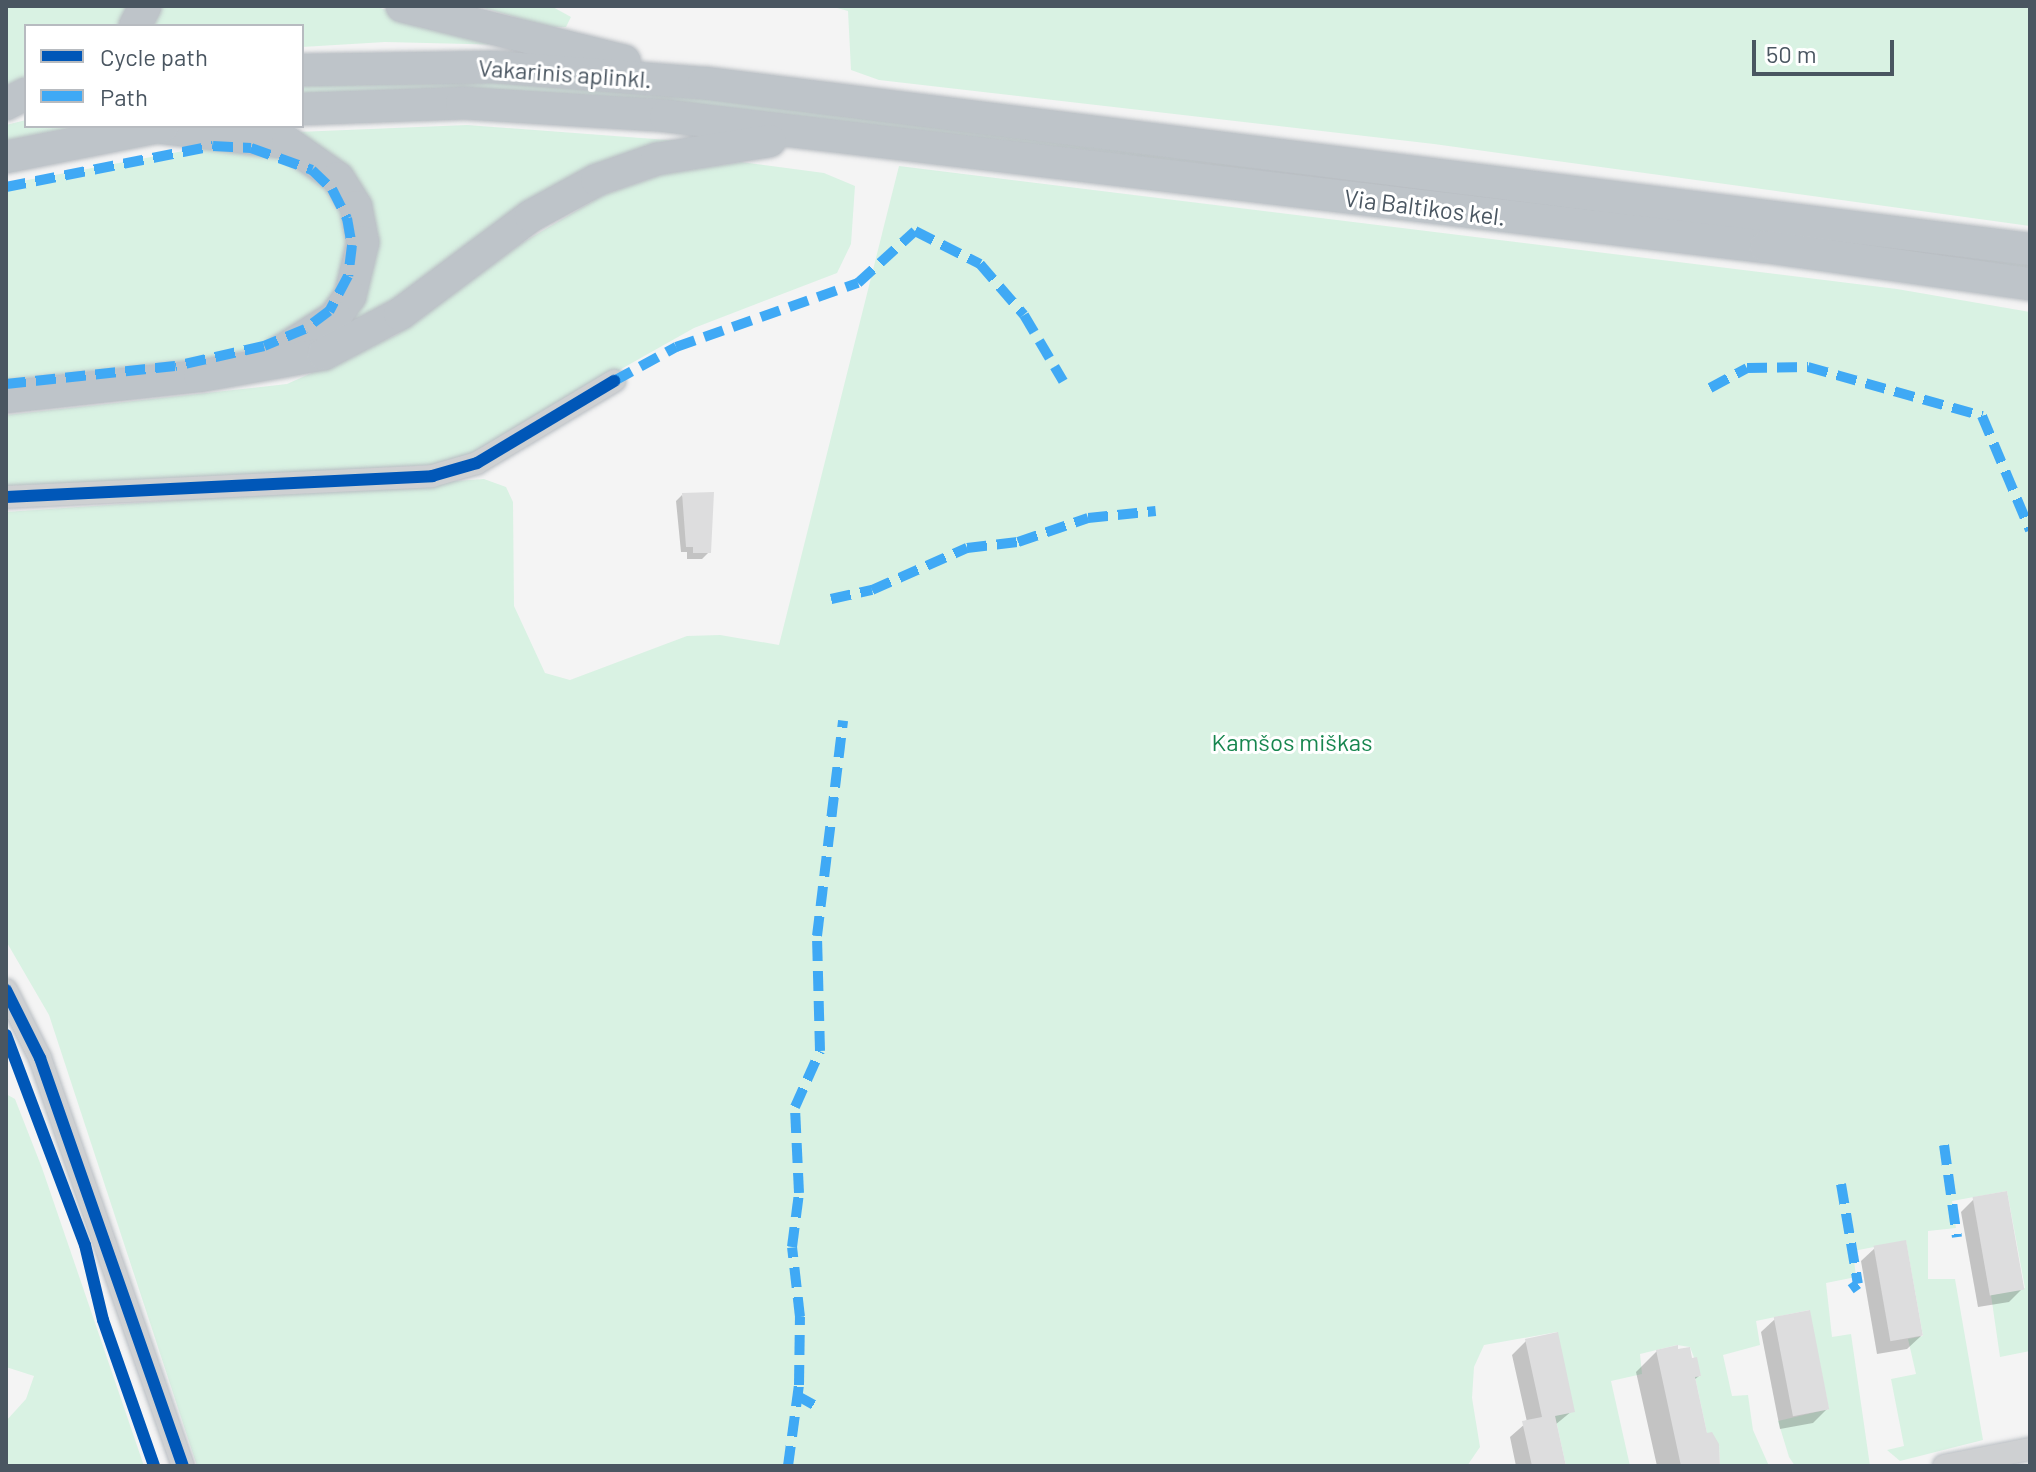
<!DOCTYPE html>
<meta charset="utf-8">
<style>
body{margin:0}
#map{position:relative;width:2036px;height:1472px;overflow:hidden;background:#f4f4f4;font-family:Barlow,sans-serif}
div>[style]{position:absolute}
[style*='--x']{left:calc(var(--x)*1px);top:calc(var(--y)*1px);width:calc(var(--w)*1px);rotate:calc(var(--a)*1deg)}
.green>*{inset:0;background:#d9f2e3}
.shadow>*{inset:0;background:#0003}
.building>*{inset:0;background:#ddddde;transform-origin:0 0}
.roads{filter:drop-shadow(0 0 2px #b9bec3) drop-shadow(0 0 2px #b9bec3)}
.minor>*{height:22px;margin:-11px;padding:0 11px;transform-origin:11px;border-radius:11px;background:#ced0d2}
.highway>*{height:32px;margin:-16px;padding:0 16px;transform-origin:16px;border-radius:16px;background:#bec4c9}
.quiet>*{height:10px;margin-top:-5px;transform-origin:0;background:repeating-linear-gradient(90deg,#3fa9f5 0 20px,transparent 0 30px)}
.cycleway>*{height:12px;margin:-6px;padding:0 6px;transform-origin:6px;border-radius:6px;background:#0057b8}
span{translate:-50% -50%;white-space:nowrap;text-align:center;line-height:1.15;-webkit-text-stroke:6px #fff;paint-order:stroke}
.street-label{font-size:24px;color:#4a5661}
.park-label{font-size:24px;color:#17864f}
.frame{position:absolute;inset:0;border:8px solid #4a5661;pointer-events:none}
.legend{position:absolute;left:24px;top:24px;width:280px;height:104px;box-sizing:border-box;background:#fff;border:2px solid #b7bbc0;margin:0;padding:10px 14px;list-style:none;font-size:24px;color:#4a5661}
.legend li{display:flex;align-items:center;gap:16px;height:40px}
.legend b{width:40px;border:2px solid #b7bbc0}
.scale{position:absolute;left:1752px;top:40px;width:142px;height:36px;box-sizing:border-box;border:4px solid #4a5661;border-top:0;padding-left:10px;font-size:24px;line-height:28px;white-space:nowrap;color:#4a5661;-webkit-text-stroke:6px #fff;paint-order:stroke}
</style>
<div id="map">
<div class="green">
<div style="clip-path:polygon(6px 6px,136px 6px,121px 26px,26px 26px,26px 81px,6px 87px)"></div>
<div style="clip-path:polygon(159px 6px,373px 6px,513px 45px,385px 42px,302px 47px,302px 26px,151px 26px)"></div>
<div style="clip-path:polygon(477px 6px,551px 6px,571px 17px,566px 27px,550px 27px)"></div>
<div style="clip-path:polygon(830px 6px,2030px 6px,2030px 226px,1434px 144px,879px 80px,851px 70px,848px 11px)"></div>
<div style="clip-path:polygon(493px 81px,682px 94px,2030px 263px,2030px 272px,1314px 182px,302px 99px,302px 84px)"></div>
<div style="clip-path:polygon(26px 120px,26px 126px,110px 126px,6px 147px,6px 125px)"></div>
<div style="clip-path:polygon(467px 125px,681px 141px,345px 335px,373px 259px,298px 132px)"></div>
<div style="clip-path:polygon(205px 147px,265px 150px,317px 173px,350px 225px,337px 301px,264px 346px,225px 356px,6px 384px,6px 184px)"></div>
<div style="clip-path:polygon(741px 162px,824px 173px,855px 186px,851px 244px,837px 273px,694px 328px,472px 453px,433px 465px,6px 489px,6px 415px,287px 384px,396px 335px,522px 243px,603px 195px,663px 174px)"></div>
<div style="clip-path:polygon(899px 166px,1897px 289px,2030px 312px,2030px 1351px,2000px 1357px,1991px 1295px,2025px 1288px,2007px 1191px,1952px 1201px,1956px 1228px,1928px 1231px,1928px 1279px,1955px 1279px,1983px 1440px,1900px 1461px,1887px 1450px,1904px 1446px,1891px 1379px,1916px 1374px,1908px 1339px,1923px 1336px,1906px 1241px,1853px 1251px,1856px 1277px,1826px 1283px,1832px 1337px,1851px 1334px,1870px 1466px,1795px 1466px,1789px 1457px,1778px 1421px,1829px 1409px,1809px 1310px,1756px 1321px,1760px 1345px,1723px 1355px,1732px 1396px,1748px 1395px,1753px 1430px,1769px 1466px,1720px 1466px,1719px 1445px,1707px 1433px,1695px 1377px,1701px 1376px,1690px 1347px,1677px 1345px,1640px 1354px,1642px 1374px,1611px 1381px,1630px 1466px,1566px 1466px,1555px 1416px,1557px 1332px,1484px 1345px,1474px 1367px,1472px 1398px,1480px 1447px,1467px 1466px,197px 1466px,49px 1015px,6px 941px,6px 512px,484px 479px,506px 487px,513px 502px,514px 606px,545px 673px,570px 680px,687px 636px,720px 635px,779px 645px)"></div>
<div style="clip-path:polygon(6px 1094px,15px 1099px,42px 1168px,144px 1466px,6px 1466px,6px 1421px,26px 1399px,34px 1376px,6px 1367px)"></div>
</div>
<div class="shadow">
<div style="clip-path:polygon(682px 495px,709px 552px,702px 559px,687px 559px,687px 552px,681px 552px,676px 501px)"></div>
<div style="clip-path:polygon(1974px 1199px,2023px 1288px,2009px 1302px,1978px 1307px,1961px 1212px)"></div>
<div style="clip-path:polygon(1875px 1248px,1921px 1336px,1907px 1349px,1877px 1354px,1861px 1261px)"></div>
<div style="clip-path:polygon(1775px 1319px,1827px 1409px,1813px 1423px,1780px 1429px,1761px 1332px)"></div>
<div style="clip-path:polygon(1526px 1341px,1572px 1411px,1555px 1425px,1564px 1466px,1516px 1466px,1510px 1437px,1527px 1422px,1512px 1355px)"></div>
<div style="clip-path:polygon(1657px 1351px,1699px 1376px,1694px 1380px,1706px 1435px,1719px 1466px,1657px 1466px,1636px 1372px)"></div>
</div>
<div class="building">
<div style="clip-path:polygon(714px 492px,711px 553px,693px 553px,693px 547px,686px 547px,682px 493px)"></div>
<div style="left:2007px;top:1191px;width:100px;height:35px;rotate:80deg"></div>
<div style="left:1906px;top:1240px;width:97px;height:33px;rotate:80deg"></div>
<div style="left:1810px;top:1310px;width:101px;height:37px;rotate:79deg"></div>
<div style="clip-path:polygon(1558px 1332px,1575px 1412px,1555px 1416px,1566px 1466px,1532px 1466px,1522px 1421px,1542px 1417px,1525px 1339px)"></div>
<div style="clip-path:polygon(1678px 1345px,1678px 1349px,1690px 1347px,1692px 1358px,1697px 1357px,1701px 1376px,1695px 1377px,1707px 1433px,1712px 1432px,1719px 1444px,1720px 1466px,1681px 1466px,1656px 1350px)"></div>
</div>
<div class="roads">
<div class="minor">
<div style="--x:6;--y:497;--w:427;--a:-2.8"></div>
<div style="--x:432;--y:476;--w:47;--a:-16.1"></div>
<div style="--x:477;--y:463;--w:160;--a:-30.9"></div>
<div style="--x:6;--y:990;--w:76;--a:63.4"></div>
<div style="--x:40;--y:1058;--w:432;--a:70.7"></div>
<div style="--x:1944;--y:1466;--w:88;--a:-11.2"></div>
</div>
<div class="highway">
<div style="--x:402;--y:6;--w:229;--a:13.9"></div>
<div style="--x:135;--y:26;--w:22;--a:-63"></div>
<div style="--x:302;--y:70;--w:192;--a:-0.9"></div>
<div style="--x:494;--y:67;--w:211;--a:4.4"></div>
<div style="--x:704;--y:83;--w:1336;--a:7.14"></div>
<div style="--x:6;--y:104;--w:22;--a:-27"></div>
<div style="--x:302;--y:109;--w:160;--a:-2.1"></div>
<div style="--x:462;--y:103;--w:204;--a:3.6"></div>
<div style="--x:666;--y:116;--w:1108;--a:6.79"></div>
<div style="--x:1766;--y:247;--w:267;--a:8"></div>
<div style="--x:156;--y:127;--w:133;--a:6.9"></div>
<div style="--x:288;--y:143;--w:61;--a:35"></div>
<div style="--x:338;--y:178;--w:34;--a:58"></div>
<div style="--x:356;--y:207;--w:36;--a:79"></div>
<div style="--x:363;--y:242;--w:56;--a:103.5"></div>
<div style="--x:350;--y:296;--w:26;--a:126"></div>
<div style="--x:335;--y:317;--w:69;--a:147.5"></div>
<div style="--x:6;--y:157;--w:159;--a:-11.2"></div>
<div style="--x:6;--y:397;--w:195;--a:-6.2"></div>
<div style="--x:200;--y:376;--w:126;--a:-10.1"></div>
<div style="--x:324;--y:354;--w:86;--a:-27.8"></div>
<div style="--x:400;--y:314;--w:164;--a:-36.8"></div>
<div style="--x:531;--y:216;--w:75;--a:-28.6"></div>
<div style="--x:597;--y:180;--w:64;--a:-19.3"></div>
<div style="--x:657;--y:159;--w:114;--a:-9.1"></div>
</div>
</div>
<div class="quiet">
<div style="--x:6;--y:187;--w:211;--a:-11.2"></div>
<div style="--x:213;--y:146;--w:38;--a:3"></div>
<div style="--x:251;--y:148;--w:65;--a:19.8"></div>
<div style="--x:312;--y:170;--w:28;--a:44"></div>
<div style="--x:332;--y:189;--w:33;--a:63"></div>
<div style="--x:347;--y:218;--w:27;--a:80"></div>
<div style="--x:352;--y:245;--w:31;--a:97"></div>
<div style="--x:348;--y:276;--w:40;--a:118"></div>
<div style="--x:329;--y:311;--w:30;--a:143"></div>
<div style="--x:305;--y:329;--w:44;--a:157.5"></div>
<div style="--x:264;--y:346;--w:91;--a:167.3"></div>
<div style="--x:175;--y:366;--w:170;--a:173.9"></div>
<div style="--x:614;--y:381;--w:71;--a:-28.7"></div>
<div style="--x:676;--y:347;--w:193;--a:-19.4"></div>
<div style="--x:858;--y:283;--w:77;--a:-42.4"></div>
<div style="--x:915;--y:231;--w:73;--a:26.9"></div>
<div style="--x:980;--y:264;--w:67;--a:49.2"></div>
<div style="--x:1024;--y:315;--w:77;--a:59.4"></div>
<div style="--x:1710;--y:388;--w:42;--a:-28.4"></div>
<div style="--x:1747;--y:368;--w:61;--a:-0.9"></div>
<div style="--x:1808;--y:367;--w:181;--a:15.7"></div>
<div style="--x:1982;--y:416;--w:124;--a:67.2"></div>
<div style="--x:831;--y:599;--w:42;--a:-12.4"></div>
<div style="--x:872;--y:590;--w:104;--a:-23.9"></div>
<div style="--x:967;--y:548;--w:51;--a:-6.7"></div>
<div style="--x:1018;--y:542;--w:74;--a:-18.9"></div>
<div style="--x:1088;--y:518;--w:68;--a:-5.9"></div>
<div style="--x:1944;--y:1145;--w:93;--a:82"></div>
<div style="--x:1841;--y:1184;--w:101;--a:80.4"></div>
<div style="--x:1858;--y:1284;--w:9;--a:144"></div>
<div style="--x:796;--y:1395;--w:25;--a:29"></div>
<div style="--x:788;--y:1466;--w:82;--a:-82.3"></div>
<div style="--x:799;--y:1385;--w:68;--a:-89.2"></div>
<div style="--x:800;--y:1317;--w:70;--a:-96.5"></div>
<div style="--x:792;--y:1247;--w:54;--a:-82.6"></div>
<div style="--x:799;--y:1193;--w:86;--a:-92.7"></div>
<div style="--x:795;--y:1107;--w:61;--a:-65.9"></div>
<div style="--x:820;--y:1051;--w:115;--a:-91.5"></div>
<div style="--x:817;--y:936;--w:217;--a:-83.1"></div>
</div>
<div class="cycleway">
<div style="--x:6;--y:497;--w:427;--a:-2.8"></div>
<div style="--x:432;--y:476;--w:47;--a:-16.1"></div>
<div style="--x:477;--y:463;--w:160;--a:-30.9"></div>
<div style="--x:6;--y:990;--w:76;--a:63.4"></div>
<div style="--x:40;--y:1058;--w:432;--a:70.7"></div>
<div style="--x:6;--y:1035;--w:224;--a:69.4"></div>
<div style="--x:85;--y:1245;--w:77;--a:76.5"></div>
<div style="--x:103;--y:1320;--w:155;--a:70.7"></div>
</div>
<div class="street-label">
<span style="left:565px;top:73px;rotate:4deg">Vakarinis aplinkl.</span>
<span style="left:1425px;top:207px;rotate:7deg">Via Baltikos kel.</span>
</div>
<div class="park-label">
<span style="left:1292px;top:742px">Kamšos miškas</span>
</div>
<div class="frame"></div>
<ul class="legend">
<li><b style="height:10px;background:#0057b8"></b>Cycle path</li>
<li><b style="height:10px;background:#3fa9f5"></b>Path</li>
</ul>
<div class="scale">50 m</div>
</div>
